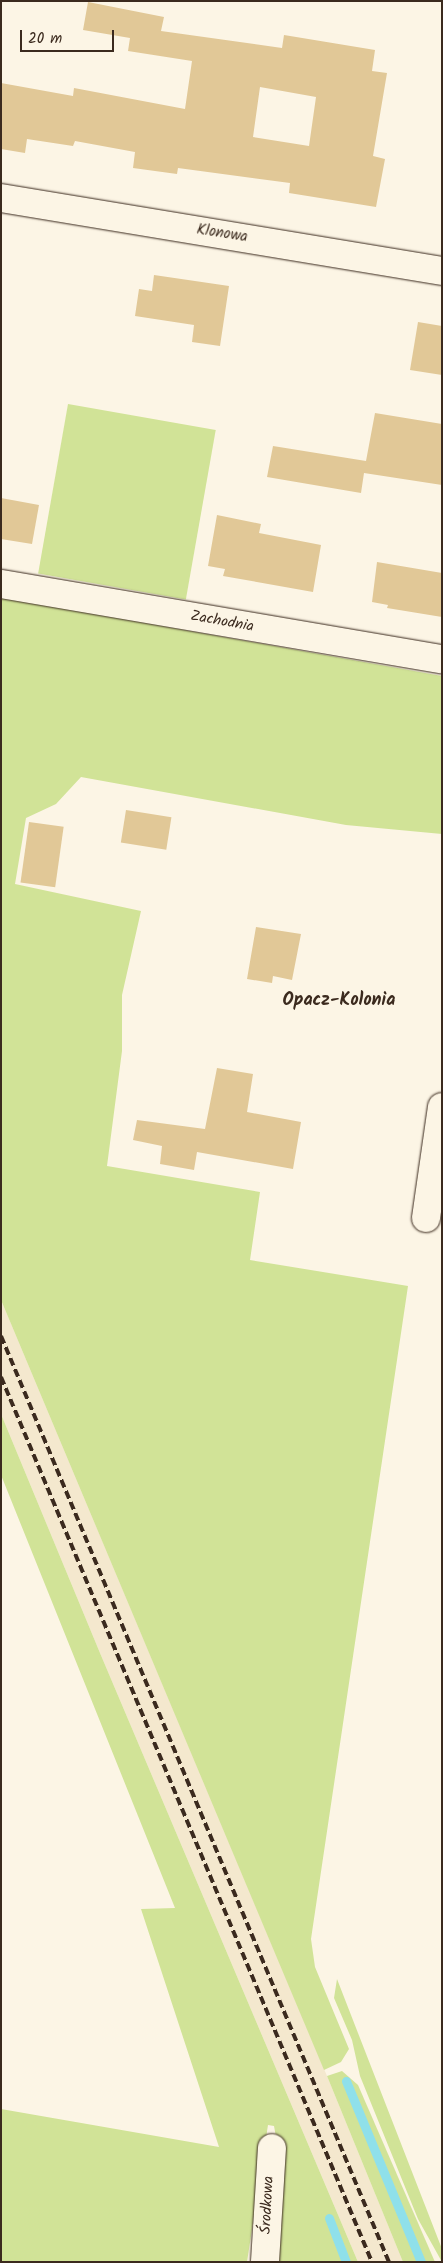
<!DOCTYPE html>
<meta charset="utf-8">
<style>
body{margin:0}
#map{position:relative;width:443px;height:2263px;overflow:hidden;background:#fcf5e5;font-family:Kalam,sans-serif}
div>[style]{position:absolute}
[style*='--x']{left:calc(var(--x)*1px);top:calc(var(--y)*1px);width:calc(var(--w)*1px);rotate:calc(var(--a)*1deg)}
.built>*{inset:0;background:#f4e8ce}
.green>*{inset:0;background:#d1e397;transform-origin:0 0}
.stream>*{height:9px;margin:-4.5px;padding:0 4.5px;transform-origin:4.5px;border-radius:4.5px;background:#8fe0ea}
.building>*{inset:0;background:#e1c897;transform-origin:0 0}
.roads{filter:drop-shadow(0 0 1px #3b2a1e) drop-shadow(0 0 1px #3b2a1e)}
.minor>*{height:28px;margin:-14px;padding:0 14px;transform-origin:14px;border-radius:14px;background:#fcf5e5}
.rail>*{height:4px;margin-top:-2px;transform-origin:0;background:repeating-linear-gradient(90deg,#3b2a1e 0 8px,transparent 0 12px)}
span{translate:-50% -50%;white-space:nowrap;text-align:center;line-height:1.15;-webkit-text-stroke:4px #fcf5e5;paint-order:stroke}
.street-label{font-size:15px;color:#3b2a1e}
.quarter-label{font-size:18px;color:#3b2a1e;font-weight:700}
.frame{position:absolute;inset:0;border:2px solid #3b2a1e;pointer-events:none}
.scale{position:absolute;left:20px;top:30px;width:94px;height:22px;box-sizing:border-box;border:2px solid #3b2a1e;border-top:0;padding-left:6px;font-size:15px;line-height:18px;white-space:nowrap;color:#3b2a1e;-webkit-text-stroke:4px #fcf5e5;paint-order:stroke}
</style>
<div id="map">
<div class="built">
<div style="clip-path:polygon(1px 1300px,327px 2076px,403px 2262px,358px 2262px,100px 1653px,1px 1414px)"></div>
</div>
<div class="green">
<div style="left:68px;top:404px;width:150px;height:172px;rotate:10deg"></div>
<div style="clip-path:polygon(1px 597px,442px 676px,442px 834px,346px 825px,81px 777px,56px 804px,26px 818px,15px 884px,141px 911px,122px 995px,122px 1051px,107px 1166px,260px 1192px,250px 1260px,408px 1286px,311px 1939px,315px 1967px,349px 2049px,341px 2062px,324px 2070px,1px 1300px)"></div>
<div style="clip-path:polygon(1px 1414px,100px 1653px,358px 2262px,278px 2262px,278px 2148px,274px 2126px,268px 2125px,247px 2262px,1px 2261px,1px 2109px,219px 2147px,141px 1909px,175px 1908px,1px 1475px)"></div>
<div style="clip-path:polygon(337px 1979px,442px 2249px,442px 2262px,418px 2219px,360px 2076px,352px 2040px,334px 1998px)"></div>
<div style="clip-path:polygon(342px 2071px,358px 2085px,435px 2262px,403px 2262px,327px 2076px)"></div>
</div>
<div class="stream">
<div style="--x:346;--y:2081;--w:196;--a:67.5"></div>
<div style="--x:329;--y:2218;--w:47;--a:68.9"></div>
</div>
<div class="building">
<div style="clip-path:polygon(evenodd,88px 2px,164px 17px,161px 31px,282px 48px,284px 35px,375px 50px,372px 71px,387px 73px,373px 156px,385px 159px,376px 207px,289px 193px,290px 183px,178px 168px,177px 174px,133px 168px,135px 152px,75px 141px,73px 146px,27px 139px,25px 153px,1px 149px,1px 83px,73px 96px,74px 88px,185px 109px,192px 61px,128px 51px,130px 38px,83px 30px,88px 2px,260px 87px,316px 97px,309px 146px,253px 137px,260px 87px)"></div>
<div style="clip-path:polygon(154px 275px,229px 286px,220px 346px,192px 342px,194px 325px,135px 316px,139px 289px,152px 291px)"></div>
<div style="clip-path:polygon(418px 322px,442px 326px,442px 375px,410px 370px)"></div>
<div style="clip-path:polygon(375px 413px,442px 424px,442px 485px,364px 473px,361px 493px,267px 477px,273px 446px,366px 461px)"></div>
<div style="clip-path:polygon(1px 498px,39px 505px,32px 544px,1px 539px)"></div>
<div style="clip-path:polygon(217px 515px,261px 524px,259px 533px,321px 545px,313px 592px,223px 576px,225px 569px,208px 566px)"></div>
<div style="clip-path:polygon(377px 562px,442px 573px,442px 617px,387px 608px,388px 605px,372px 602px)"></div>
<div style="left:126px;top:810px;width:46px;height:33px;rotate:9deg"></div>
<div style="left:29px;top:822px;width:35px;height:61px;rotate:8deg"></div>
<div style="clip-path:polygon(256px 927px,301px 934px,292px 980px,273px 976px,272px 983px,247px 979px)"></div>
<div style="clip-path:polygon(217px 1068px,253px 1074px,247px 1112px,301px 1122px,293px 1169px,197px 1152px,194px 1170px,160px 1164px,162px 1146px,133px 1140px,137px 1120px,205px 1129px)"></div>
</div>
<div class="roads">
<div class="minor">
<div style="--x:1;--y:198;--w:447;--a:9.4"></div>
<div style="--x:1;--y:584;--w:447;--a:9.7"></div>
<div style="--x:426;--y:1218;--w:112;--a:-81.8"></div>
<div style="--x:265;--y:2262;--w:114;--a:-86.5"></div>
</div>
</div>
<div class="rail">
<div style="--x:1;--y:1336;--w:1004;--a:67.27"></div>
<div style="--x:1;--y:1377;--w:960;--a:67.26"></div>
</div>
<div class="street-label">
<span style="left:222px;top:234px;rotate:9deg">Klonowa</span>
<span style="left:222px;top:622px;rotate:10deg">Zachodnia</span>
<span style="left:268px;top:2205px;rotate:-87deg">Środkowa</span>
</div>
<div class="quarter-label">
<span style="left:339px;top:1001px">Opacz-Kolonia</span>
</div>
<div class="frame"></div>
<div class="scale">20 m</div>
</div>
